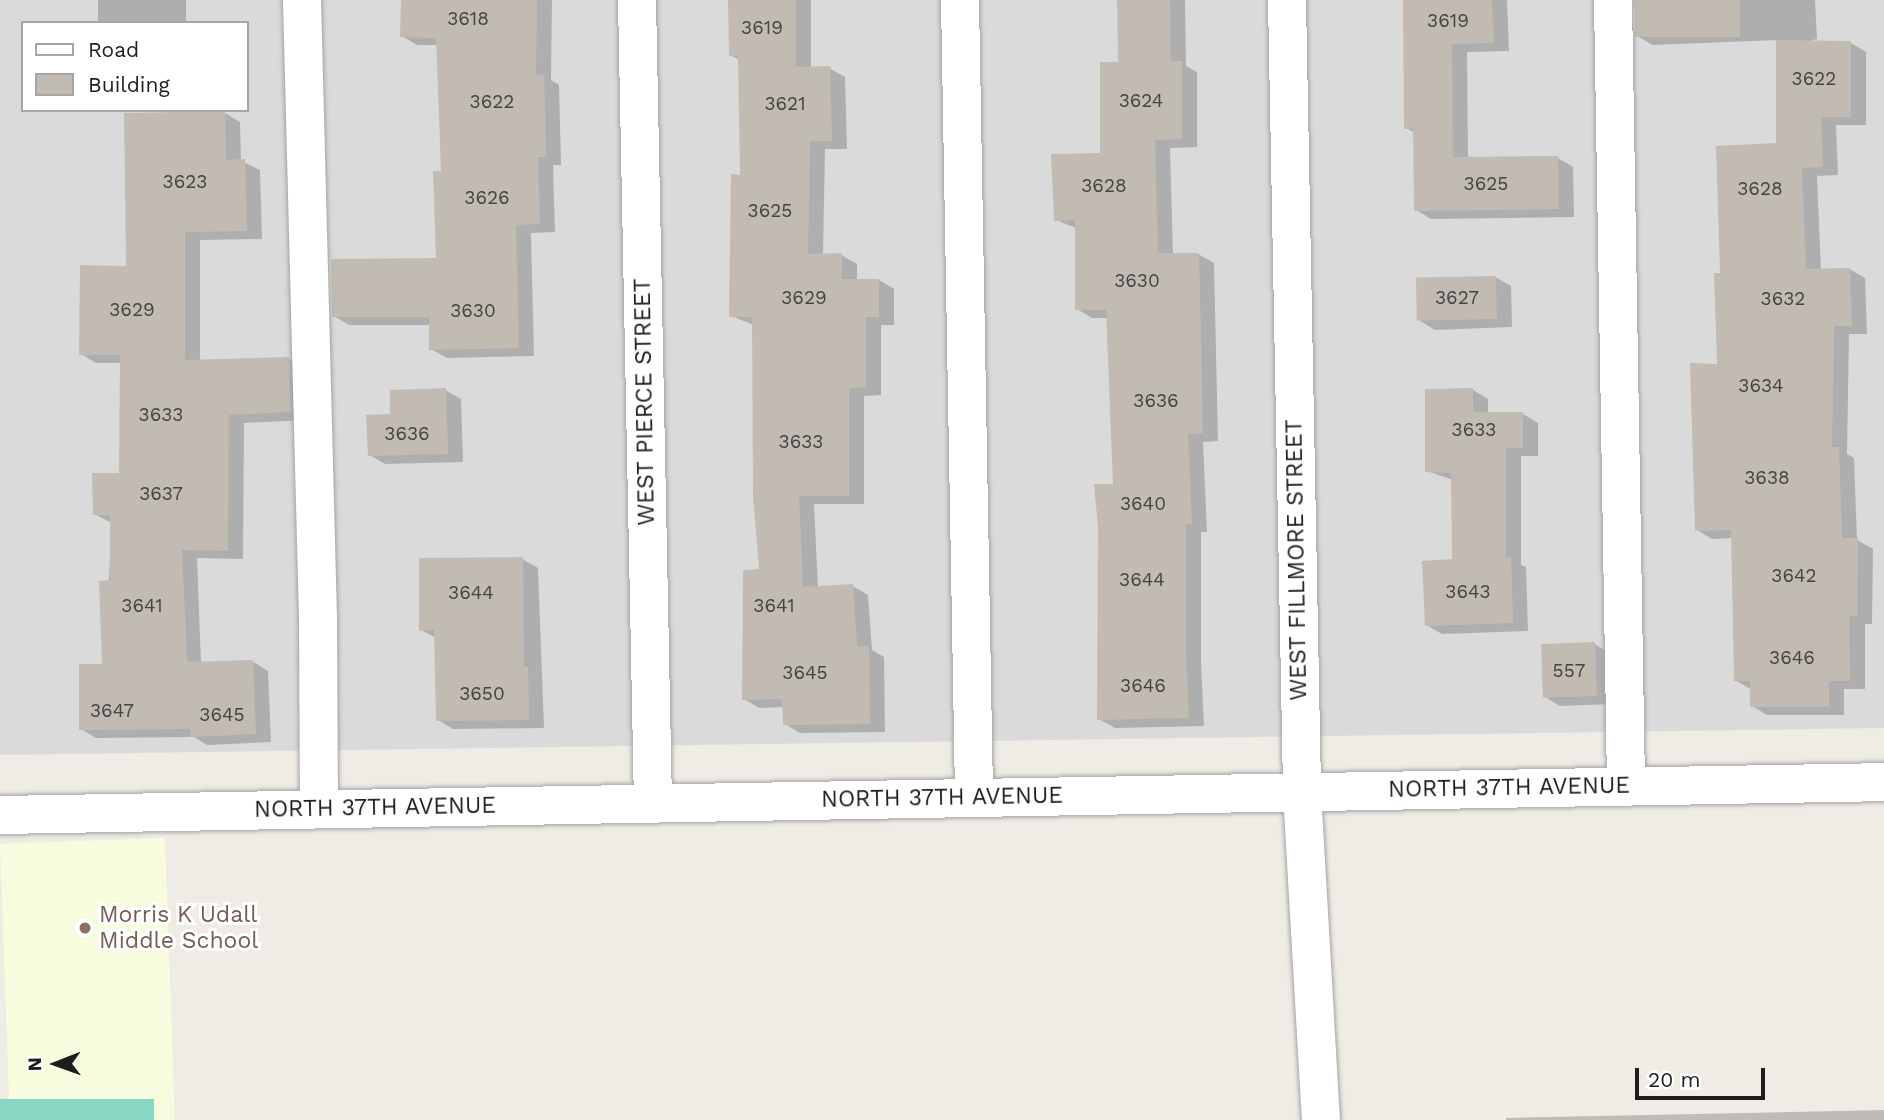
<!DOCTYPE html>
<style>
body{margin:0}
#map{position:relative;width:1884px;height:1120px;overflow:hidden;background:#eeece4;font-family:"Work Sans",sans-serif}
div>[style]{position:absolute}
[style*='--x']{left:calc(var(--x)*1px);top:calc(var(--y)*1px);width:calc(var(--w)*1px);rotate:calc(var(--a)*1deg)}
.residential>*{inset:0;background:#dbdada}
.education>*{inset:0;background:#f8fcde;transform-origin:0 0}
.pitch>*{inset:0;background:#87d7c3;transform-origin:0 0}
.shadow>*{inset:0;background:#0003;transform-origin:0 0}
.building>*{inset:0;background:#c2bbb4;transform-origin:0 0}
.roads{filter:drop-shadow(0 0 2px #a4a4a4) drop-shadow(0 0 2px #a4a4a4)}
.minor>*{height:38px;margin:-19px;padding:0 19px;transform-origin:19px;border-radius:19px;background:#fff}
.dots>*{width:19px;height:19px;translate:-50% -50%;box-sizing:border-box;border:4px solid #fff;border-radius:50%}
span{translate:-50% -50%;white-space:nowrap;text-align:center;line-height:1.15;-webkit-text-stroke:6px #fff;paint-order:stroke}
.number-label{font-size:19px;color:#464443}
.number-label span{-webkit-text-stroke-width:0}
.street-label{font-size:23px;color:#1d1d1d}
.education-label{font-size:23px;color:#785e54}
.left{translate:0 -50%;text-align:left}
.legend{position:absolute;left:21px;top:21px;width:228px;height:91px;box-sizing:border-box;background:#fff;border:2px solid #a5a5a5;margin:0;padding:9px 12px;list-style:none;font-size:21px;color:#1d1d1d}
.legend li{display:flex;align-items:center;gap:14px;height:35px}
.legend b{width:35px;border:2px solid #a5a5a5}
.north{position:absolute;left:21px;top:1029px;width:70px;height:70px;-webkit-text-stroke:5px #fff;paint-order:stroke;rotate:269deg;font-size:19px;font-weight:700;line-height:28px;text-align:center;color:#1d1d1d}
.north::after{content:'';display:block;margin:auto;width:24px;height:32px;background:#1d1d1d;clip-path:polygon(50% 0,100% 100%,50% 72%,0 100%)}
.scale{position:absolute;left:1635px;top:1068px;width:130px;height:32px;box-sizing:border-box;border:4px solid #1d1d1d;border-top:0;padding-left:9px;font-size:21px;line-height:24px;white-space:nowrap;color:#1d1d1d;-webkit-text-stroke:5px #fff;paint-order:stroke}
</style>
<div id="map">
<div class="residential">
<div style="clip-path:polygon(evenodd,0 0,1884px 0,1884px 728px,0 755px,0 0,23px 23px,247px 23px,247px 110px,23px 110px,23px 23px)"></div>
</div>
<div class="education">
<div style="left:165px;top:838px;width:282px;height:165px;rotate:88deg"></div>
</div>
<div class="pitch">
<div style="left:0;top:1099px;width:154px;height:21px"></div>
</div>
<div class="shadow">
<div style="left:98px;top:0;width:88px;height:23px"></div>
<div style="clip-path:polygon(402px 0,552px 0,551px 80px,559px 85px,561px 165px,553px 165px,555px 232px,531px 233px,534px 356px,447px 358px,431px 349px,431px 325px,349px 325px,334px 316px,438px 260px,442px 173px,438px 45px,417px 45px,402px 36px)"></div>
<div style="clip-path:polygon(729px 0,811px 0,811px 68px,829px 68px,845px 77px,847px 149px,825px 149px,823px 255px,841px 255px,857px 264px,857px 280px,879px 280px,894px 289px,894px 325px,881px 325px,881px 395px,864px 396px,864px 504px,814px 504px,818px 588px,853px 586px,868px 595px,872px 650px,884px 657px,885px 732px,800px 733px,785px 724px,784px 707px,759px 708px,744px 699px,760px 571px,754px 325px,731px 316px,742px 176px,740px 60px,730px 55px)"></div>
<div style="clip-path:polygon(1119px 0,1185px 0,1186px 66px,1197px 72px,1197px 147px,1170px 148px,1173px 254px,1198px 254px,1214px 263px,1218px 441px,1203px 442px,1207px 532px,1201px 532px,1201px 663px,1204px 726px,1115px 728px,1099px 719px,1115px 485px,1108px 318px,1092px 318px,1077px 309px,1076px 228px,1056px 220px,1102px 155px,1120px 63px)"></div>
<div style="clip-path:polygon(1404px 0,1507px 0,1509px 51px,1467px 52px,1468px 159px,1558px 158px,1573px 167px,1574px 217px,1431px 219px,1416px 210px,1415px 133px,1406px 128px)"></div>
<div style="clip-path:polygon(1634px 0,1815px 0,1817px 39px,1806px 42px,1851px 43px,1866px 52px,1866px 125px,1836px 125px,1838px 175px,1817px 176px,1821px 271px,1849px 269px,1865px 278px,1867px 334px,1849px 334px,1847px 454px,1854px 458px,1857px 540px,1873px 549px,1872px 624px,1865px 624px,1865px 689px,1844px 689px,1844px 715px,1767px 715px,1752px 706px,1752px 690px,1735px 680px,1733px 538px,1712px 539px,1697px 530px,1692px 365px,1719px 365px,1722px 275px,1777px 145px,1778px 40px,1653px 45px,1637px 36px)"></div>
<div style="clip-path:polygon(225px 113px,240px 122px,241px 161px,260px 170px,262px 239px,200px 240px,200px 361px,289px 359px,304px 368px,306px 420px,244px 423px,243px 559px,197px 558px,201px 663px,253px 662px,268px 671px,271px 742px,207px 745px,194px 737px,96px 738px,81px 729px,104px 665px,112px 523px,94px 514px,120px 475px,122px 363px,96px 363px,81px 354px,128px 267px)"></div>
<div style="clip-path:polygon(1495px 277px,1511px 286px,1512px 327px,1435px 330px,1420px 321px)"></div>
<div style="clip-path:polygon(445px 390px,461px 399px,463px 462px,385px 464px,370px 455px,392px 416px)"></div>
<div style="clip-path:polygon(1473px 390px,1488px 399px,1488px 414px,1523px 414px,1538px 423px,1538px 456px,1521px 456px,1521px 565px,1526px 567px,1528px 631px,1442px 634px,1426px 625px,1454px 561px,1453px 480px,1427px 471px)"></div>
<div style="clip-path:polygon(522px 559px,538px 568px,544px 728px,453px 729px,438px 720px,436px 638px,421px 630px)"></div>
<div style="clip-path:polygon(1594px 644px,1610px 653px,1612px 704px,1560px 706px,1545px 697px)"></div>
<div style="clip-path:polygon(1884px 1110px,1884px 1120px,1506px 1120px,1506px 1118px)"></div>
</div>
<div class="building">
<div style="clip-path:polygon(401px 0,537px 0,536px 75px,544px 74px,546px 157px,538px 157px,540px 224px,516px 225px,519px 348px,429px 350px,429px 317px,332px 317px,331px 259px,436px 258px,433px 171px,441px 171px,436px 38px,400px 37px)"></div>
<div style="clip-path:polygon(728px 0,796px 0,796px 67px,830px 66px,832px 141px,810px 141px,808px 254px,842px 253px,842px 279px,879px 279px,879px 317px,866px 317px,866px 387px,849px 388px,849px 496px,799px 496px,803px 587px,853px 584px,857px 646px,869px 646px,870px 724px,783px 725px,782px 699px,742px 700px,743px 570px,759px 569px,753px 496px,752px 317px,729px 317px,731px 174px,740px 175px,738px 56px,729px 56px)"></div>
<div style="clip-path:polygon(1117px 0,1170px 0,1171px 61px,1182px 61px,1182px 139px,1155px 140px,1158px 253px,1199px 253px,1203px 433px,1188px 434px,1192px 524px,1186px 524px,1186px 653px,1189px 718px,1097px 720px,1098px 528px,1094px 484px,1113px 484px,1106px 310px,1075px 310px,1075px 220px,1054px 221px,1051px 154px,1100px 153px,1100px 62px,1118px 62px)"></div>
<div style="clip-path:polygon(1403px 0,1492px 0,1494px 43px,1452px 44px,1453px 157px,1558px 156px,1559px 209px,1414px 211px,1413px 129px,1404px 129px)"></div>
<div style="left:1635px;top:0;width:105px;height:37px"></div>
<div style="clip-path:polygon(1776px 40px,1851px 41px,1851px 117px,1821px 117px,1823px 167px,1802px 168px,1806px 269px,1850px 268px,1852px 326px,1834px 326px,1832px 447px,1839px 447px,1842px 538px,1858px 538px,1857px 616px,1849px 616px,1850px 681px,1829px 681px,1829px 707px,1750px 707px,1750px 681px,1734px 681px,1731px 530px,1695px 531px,1690px 363px,1717px 364px,1714px 273px,1720px 273px,1716px 146px,1776px 143px)"></div>
<div style="clip-path:polygon(225px 111px,226px 160px,245px 159px,247px 231px,185px 232px,185px 360px,289px 357px,291px 412px,229px 415px,228px 551px,182px 550px,187px 662px,253px 660px,256px 734px,190px 737px,190px 729px,79px 730px,79px 664px,102px 664px,99px 581px,110px 580px,110px 515px,93px 515px,92px 473px,119px 473px,120px 355px,79px 355px,80px 265px,126px 266px,124px 113px)"></div>
<div style="left:1496px;top:276px;width:43px;height:80px;rotate:89deg"></div>
<div style="clip-path:polygon(446px 388px,448px 454px,368px 456px,366px 415px,390px 414px,390px 390px)"></div>
<div style="clip-path:polygon(1473px 388px,1473px 412px,1523px 412px,1523px 448px,1506px 448px,1506px 557px,1511px 557px,1513px 623px,1425px 626px,1422px 561px,1452px 559px,1451px 473px,1425px 472px,1425px 389px)"></div>
<div style="clip-path:polygon(523px 557px,524px 667px,528px 667px,529px 720px,436px 721px,434px 630px,419px 631px,419px 558px)"></div>
<div style="left:1595px;top:642px;width:54px;height:54px;rotate:88deg"></div>
</div>
<div class="roads">
<div class="minor">
<div style="--x:302;--y:0;--w:619;--a:88.52"></div>
<div style="--x:318;--y:619;--w:190;--a:89.7"></div>
<div style="--x:637;--y:0;--w:803;--a:88.86"></div>
<div style="--x:960;--y:0;--w:798;--a:88.99"></div>
<div style="--x:1287;--y:0;--w:792;--a:88.91"></div>
<div style="--x:1302;--y:792;--w:329;--a:86.7"></div>
<div style="--x:1613;--y:0;--w:786;--a:89.05"></div>
<div style="--x:0;--y:815;--w:1884;--a:-1"></div>
</div>
</div>
<div class="dots">
<div style="left:85px;top:928px;background:#8d6e63"></div>
</div>
<div class="number-label">
<span style="left:468px;top:19px">3618</span>
<span style="left:1448px;top:21px">3619</span>
<span style="left:762px;top:28px">3619</span>
<span style="left:1814px;top:79px">3622</span>
<span style="left:1141px;top:101px">3624</span>
<span style="left:492px;top:102px">3622</span>
<span style="left:785px;top:104px">3621</span>
<span style="left:185px;top:182px">3623</span>
<span style="left:1486px;top:184px">3625</span>
<span style="left:1104px;top:186px">3628</span>
<span style="left:1760px;top:189px">3628</span>
<span style="left:487px;top:198px">3626</span>
<span style="left:770px;top:211px">3625</span>
<span style="left:1137px;top:281px">3630</span>
<span style="left:804px;top:298px">3629</span>
<span style="left:1457px;top:298px">3627</span>
<span style="left:1783px;top:299px">3632</span>
<span style="left:132px;top:310px">3629</span>
<span style="left:473px;top:311px">3630</span>
<span style="left:1761px;top:386px">3634</span>
<span style="left:1156px;top:401px">3636</span>
<span style="left:161px;top:415px">3633</span>
<span style="left:1474px;top:430px">3633</span>
<span style="left:407px;top:434px">3636</span>
<span style="left:801px;top:442px">3633</span>
<span style="left:1767px;top:478px">3638</span>
<span style="left:161px;top:494px">3637</span>
<span style="left:1143px;top:504px">3640</span>
<span style="left:1794px;top:576px">3642</span>
<span style="left:1142px;top:580px">3644</span>
<span style="left:1468px;top:592px">3643</span>
<span style="left:471px;top:593px">3644</span>
<span style="left:142px;top:606px">3641</span>
<span style="left:774px;top:606px">3641</span>
<span style="left:1792px;top:658px">3646</span>
<span style="left:1569px;top:671px">557</span>
<span style="left:805px;top:673px">3645</span>
<span style="left:1143px;top:686px">3646</span>
<span style="left:482px;top:694px">3650</span>
<span style="left:112px;top:711px">3647</span>
<span style="left:222px;top:715px">3645</span>
</div>
<div class="street-label">
<span style="left:645px;top:402px;rotate:-91deg">WEST PIERCE STREET</span>
<span style="left:1297px;top:560px;rotate:-91deg">WEST FILLMORE STREET</span>
<span style="left:1509px;top:788px;rotate:-1deg">NORTH 37TH AVENUE</span>
<span style="left:942px;top:798px;rotate:-1deg">NORTH 37TH AVENUE</span>
<span style="left:375px;top:808px;rotate:-1deg">NORTH 37TH AVENUE</span>
</div>
<div class="education-label">
<span class="left" style="left:99px;top:928px">Morris K Udall<br>Middle School</span>
</div>
<ul class="legend">
<li><b style="height:9px;background:#fff"></b>Road</li>
<li><b style="height:19px;background:#c2bbb4"></b>Building</li>
</ul>
<div class="north">N</div>
<div class="scale">20 m</div>
</div>
